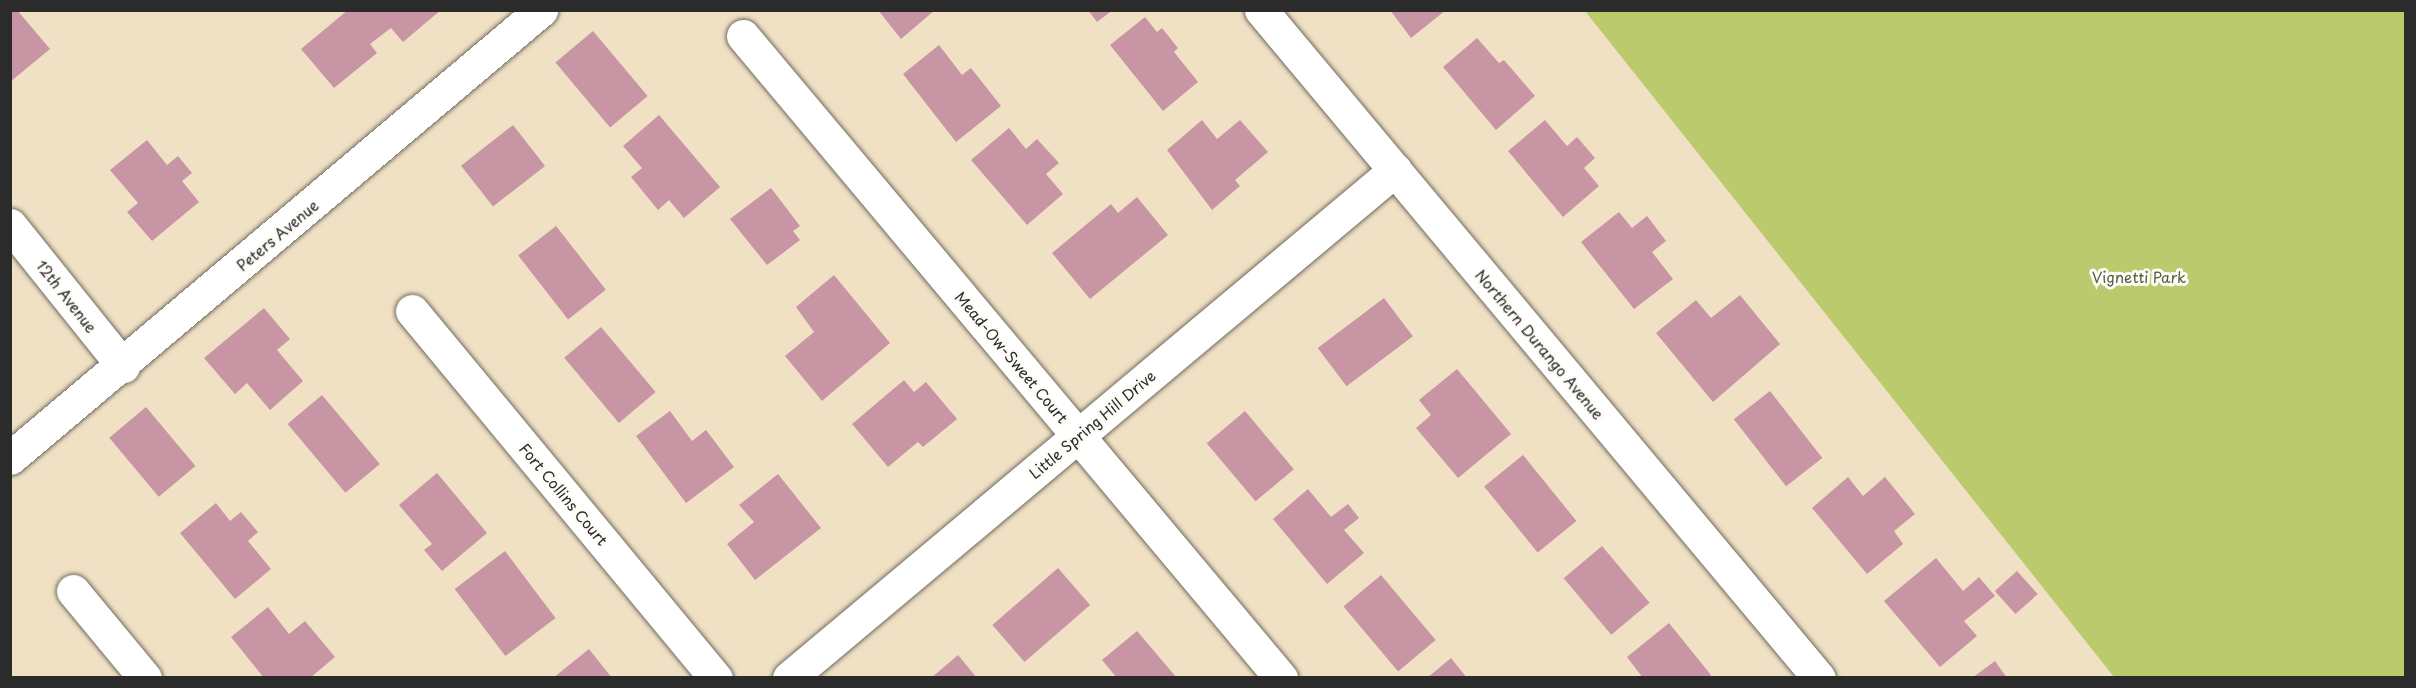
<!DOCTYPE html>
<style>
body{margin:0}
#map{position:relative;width:2416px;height:688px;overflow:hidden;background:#f1e1c4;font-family:"Playpen Sans",sans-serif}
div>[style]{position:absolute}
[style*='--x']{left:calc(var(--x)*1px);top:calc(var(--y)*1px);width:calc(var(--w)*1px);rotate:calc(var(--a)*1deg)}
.green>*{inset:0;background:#baca6d}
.building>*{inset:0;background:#c895a5;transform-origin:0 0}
.roads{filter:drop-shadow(0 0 2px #706b61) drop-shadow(0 0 2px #706b61)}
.minor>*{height:33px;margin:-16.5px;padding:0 16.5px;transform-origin:16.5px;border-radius:16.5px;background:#fff}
span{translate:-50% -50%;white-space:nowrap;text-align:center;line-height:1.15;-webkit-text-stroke:6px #fdfcf7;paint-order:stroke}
.street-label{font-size:15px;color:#2b2b2b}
.park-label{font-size:15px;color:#565b3f}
.frame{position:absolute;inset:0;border:12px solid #2b2b2b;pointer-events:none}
</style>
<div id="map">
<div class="green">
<div style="clip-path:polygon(1585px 11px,2405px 11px,2405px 677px,2114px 677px)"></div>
</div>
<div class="building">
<div style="clip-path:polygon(10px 10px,17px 10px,50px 49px,10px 82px)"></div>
<div style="clip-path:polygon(348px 10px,441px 10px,403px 42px,391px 28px,370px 44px,377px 53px,334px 88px,301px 49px)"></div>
<div style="clip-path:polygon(878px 10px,935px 10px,901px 39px)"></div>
<div style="clip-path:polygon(1088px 10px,1113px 10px,1097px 22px)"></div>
<div style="clip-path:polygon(1390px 10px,1446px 10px,1411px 38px)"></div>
<div style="clip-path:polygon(1145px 17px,1157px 32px,1162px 28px,1178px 48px,1174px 52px,1198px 82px,1163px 111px,1110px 45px)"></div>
<div style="left:593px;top:31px;width:85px;height:49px;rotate:50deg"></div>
<div style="clip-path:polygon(1477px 38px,1499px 63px,1504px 60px,1535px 96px,1496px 130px,1443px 67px)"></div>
<div style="clip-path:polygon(939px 45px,962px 75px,971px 68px,1001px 106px,956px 142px,903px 74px)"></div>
<div style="clip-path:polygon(659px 115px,720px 187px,684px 218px,669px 200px,658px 210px,631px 177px,642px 168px,623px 146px)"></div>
<div style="clip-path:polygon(1202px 120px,1217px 139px,1240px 120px,1268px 152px,1235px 180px,1240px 186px,1212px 210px,1167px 150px)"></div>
<div style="clip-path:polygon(1545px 120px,1567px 146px,1577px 137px,1595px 158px,1584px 168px,1599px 186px,1563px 217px,1508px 151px)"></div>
<div style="left:513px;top:125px;width:52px;height:66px;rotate:52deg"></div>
<div style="clip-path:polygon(1009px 128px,1026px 149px,1037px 139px,1059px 163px,1046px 174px,1063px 194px,1027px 225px,971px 160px)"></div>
<div style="clip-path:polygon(147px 140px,167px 165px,178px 156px,192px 173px,182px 181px,199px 202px,152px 241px,127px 212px,138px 203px,110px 170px)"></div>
<div style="clip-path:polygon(771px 188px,800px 226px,793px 231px,800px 240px,767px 265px,730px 219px)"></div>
<div style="clip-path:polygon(1137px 197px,1168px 235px,1090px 299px,1052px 253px,1111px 204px,1118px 213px)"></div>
<div style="clip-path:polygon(1619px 212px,1632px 228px,1647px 216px,1666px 241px,1652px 252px,1673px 279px,1634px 309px,1581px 242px)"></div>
<div style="left:556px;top:226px;width:81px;height:48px;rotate:52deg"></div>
<div style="clip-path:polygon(834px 275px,890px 343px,822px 401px,785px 356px,814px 332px,796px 307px)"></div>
<div style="clip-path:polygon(1740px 295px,1780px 344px,1713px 402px,1656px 333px,1696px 300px,1711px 318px)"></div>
<div style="left:1384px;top:298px;width:48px;height:83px;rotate:53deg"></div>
<div style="clip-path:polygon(264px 308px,290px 339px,277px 350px,303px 381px,270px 410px,247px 383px,235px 394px,204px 358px)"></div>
<div style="left:601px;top:327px;width:85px;height:48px;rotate:50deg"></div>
<div style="clip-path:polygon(1457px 369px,1511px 434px,1458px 478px,1416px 428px,1431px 415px,1419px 400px)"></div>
<div style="clip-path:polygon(904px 380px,914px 392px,926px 382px,957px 419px,923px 447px,918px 442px,888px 467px,852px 424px)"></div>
<div style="left:1770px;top:391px;width:85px;height:46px;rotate:52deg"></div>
<div style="left:322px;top:395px;width:90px;height:45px;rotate:50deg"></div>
<div style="left:146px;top:407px;width:77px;height:48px;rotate:50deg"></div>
<div style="clip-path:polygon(670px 411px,692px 441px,706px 430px,734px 467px,686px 503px,636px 436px)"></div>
<div style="left:1245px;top:411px;width:76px;height:50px;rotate:50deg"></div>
<div style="left:1523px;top:455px;width:85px;height:50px;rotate:51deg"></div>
<div style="clip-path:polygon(437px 473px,487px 533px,442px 571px,424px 550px,432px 544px,399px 505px)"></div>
<div style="clip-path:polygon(778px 474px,821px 528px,755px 580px,727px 544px,754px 522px,739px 505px)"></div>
<div style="clip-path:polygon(1848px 477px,1863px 496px,1885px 477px,1915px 514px,1894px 531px,1903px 544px,1867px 574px,1812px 508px)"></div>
<div style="clip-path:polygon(1308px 489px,1331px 517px,1348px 504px,1359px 518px,1344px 530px,1364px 553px,1327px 584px,1273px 519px)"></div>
<div style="clip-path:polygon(216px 503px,230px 521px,241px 512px,258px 532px,248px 541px,271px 569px,235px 599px,180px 533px)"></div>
<div style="left:1602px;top:546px;width:74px;height:50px;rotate:50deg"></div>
<div style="left:505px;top:551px;width:84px;height:63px;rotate:53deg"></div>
<div style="clip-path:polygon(1936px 558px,1963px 591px,1979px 577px,1995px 596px,1964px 621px,1977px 636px,1940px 667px,1884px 601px)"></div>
<div style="left:1058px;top:568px;width:49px;height:87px;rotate:49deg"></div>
<div style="left:2017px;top:571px;width:31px;height:30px;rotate:48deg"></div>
<div style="left:1381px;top:575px;width:85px;height:49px;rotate:50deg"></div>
<div style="clip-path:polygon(268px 607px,289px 634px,305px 621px,335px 657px,310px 678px,264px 678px,231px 637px)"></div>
<div style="clip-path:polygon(1669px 623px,1711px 675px,1708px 678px,1643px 678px,1627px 657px)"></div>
<div style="clip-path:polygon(1137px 631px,1177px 678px,1117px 678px,1102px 660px)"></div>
<div style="clip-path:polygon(589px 649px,612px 678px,553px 678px)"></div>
<div style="clip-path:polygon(958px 655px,977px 678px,931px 678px)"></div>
<div style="clip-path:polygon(1451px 658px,1467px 678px,1427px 678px)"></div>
<div style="clip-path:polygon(1995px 661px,2007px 678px,1972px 678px)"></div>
</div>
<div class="roads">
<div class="minor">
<div style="--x:1261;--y:10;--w:870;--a:50.13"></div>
<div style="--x:743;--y:36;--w:838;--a:50.04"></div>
<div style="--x:10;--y:225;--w:181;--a:51.3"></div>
<div style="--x:412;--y:311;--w:477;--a:50.4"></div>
<div style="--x:10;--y:458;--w:695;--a:-40.15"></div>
<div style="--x:73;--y:591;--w:113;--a:50.4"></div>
<div style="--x:789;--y:678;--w:791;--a:-39.97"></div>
</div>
</div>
<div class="street-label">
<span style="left:277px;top:235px;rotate:-40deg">Peters Avenue</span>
<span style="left:67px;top:296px;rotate:52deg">12th Avenue</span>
<span style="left:1540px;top:344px;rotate:50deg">Northern Durango Avenue</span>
<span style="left:1012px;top:357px;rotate:50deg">Mead-Ow-Sweet Court</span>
<span style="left:1092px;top:424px;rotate:-40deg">Little Spring Hill Drive</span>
<span style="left:564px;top:494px;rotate:50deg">Fort Collins Court</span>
</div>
<div class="park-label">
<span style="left:2139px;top:277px">Vignetti Park</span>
</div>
<div class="frame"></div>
</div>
